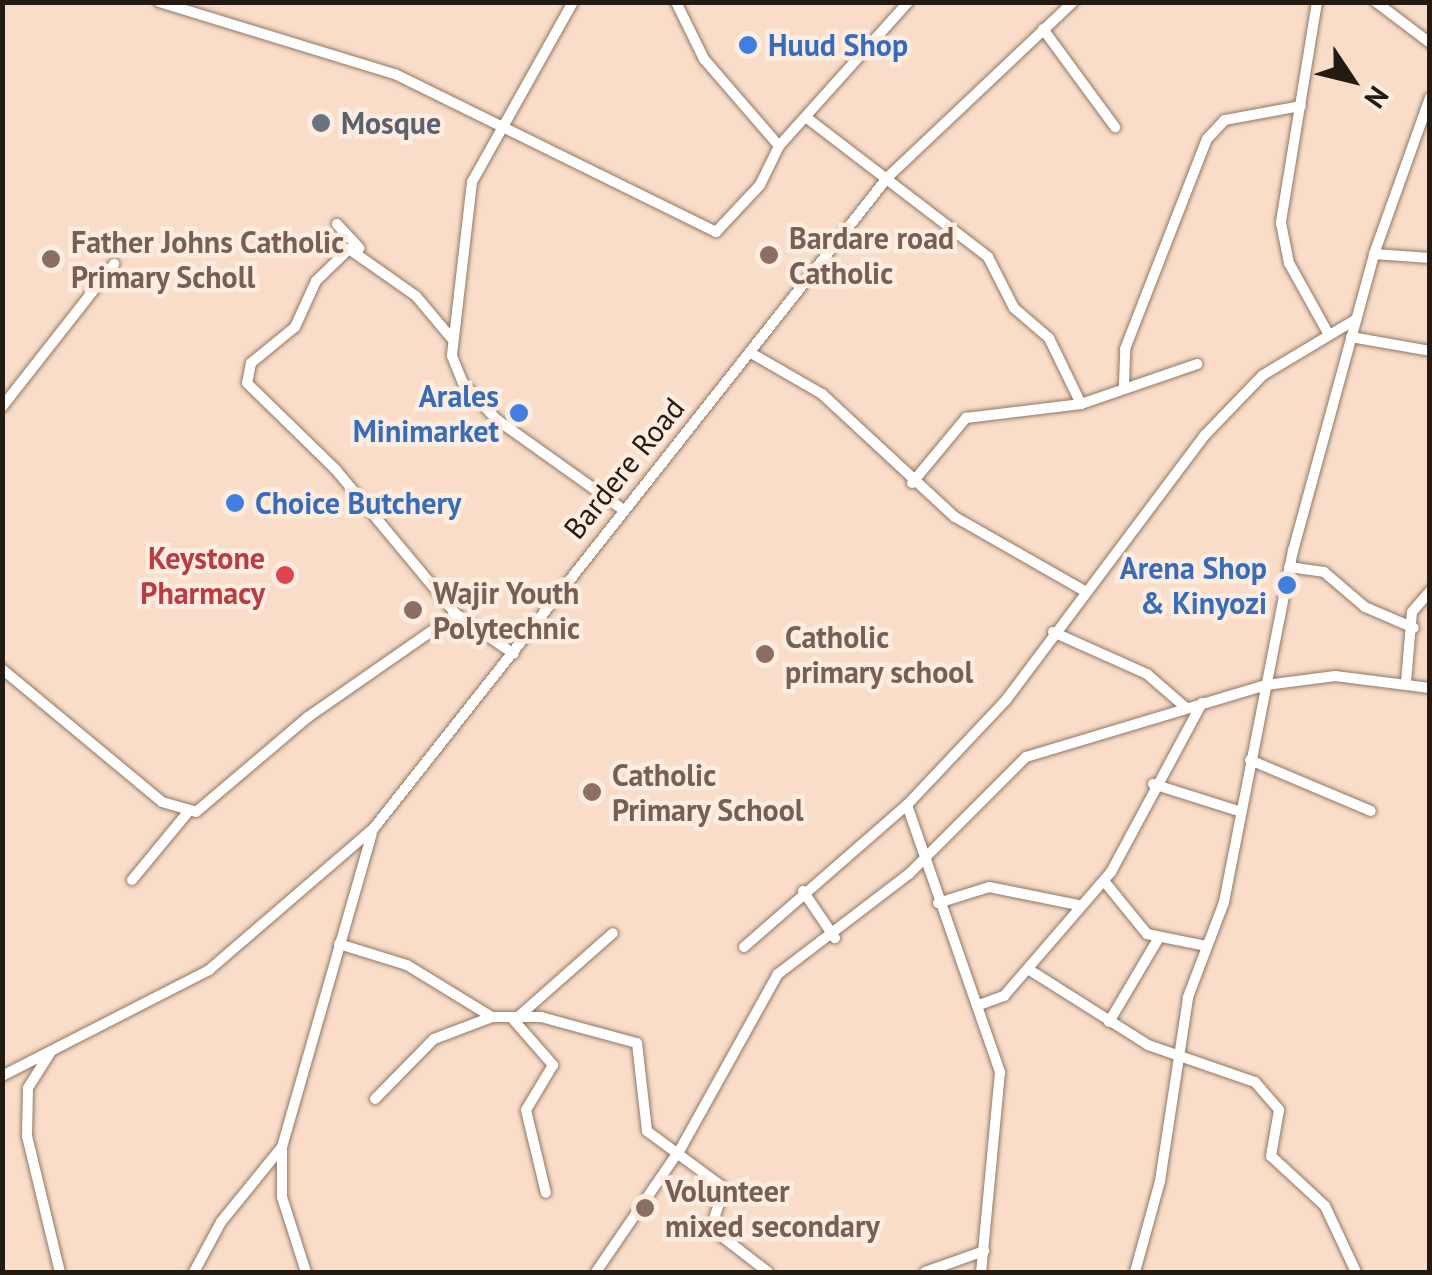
<!DOCTYPE html>
<style>
body{margin:0}
#map{position:relative;width:1432px;height:1275px;overflow:hidden;background:#f9ddc8;font-family:"PT Sans",sans-serif}
div>[style]{position:absolute}
[style*='--x']{left:calc(var(--x)*1px);top:calc(var(--y)*1px);width:calc(var(--w)*1px);rotate:calc(var(--a)*1deg)}
.roads{filter:drop-shadow(0 0 2px #917866) drop-shadow(0 0 2px #917866)}
.minor>*{height:10px;margin:-5px;padding:0 5px;transform-origin:5px;border-radius:5px;background:#fff}
.dots>*{width:28px;height:28px;translate:-50% -50%;box-sizing:border-box;border:5px solid #fdece0;border-radius:50%}
span{translate:-50% -50%;white-space:nowrap;text-align:center;line-height:1.15;-webkit-text-stroke:9px #fdece0;paint-order:stroke}
.shop-label{font-size:30px;color:#366cbe;font-weight:700}
.left{translate:0 -50%;text-align:left}
.right{translate:-100% -50%;text-align:right}
.worship-label{font-size:30px;color:#5b616d;font-weight:700}
.education-label{font-size:30px;color:#785e54;font-weight:700}
.street-label{font-size:30px;color:#241a12}
.health-label{font-size:30px;color:#be3a42;font-weight:700}
.frame{position:absolute;inset:0;border:5px solid #241a12;pointer-events:none}
.north{position:absolute;left:1302px;top:30px;width:100px;height:100px;-webkit-text-stroke:8px #fdece0;paint-order:stroke;rotate:125deg;font-size:28px;font-weight:700;line-height:40px;text-align:center;color:#241a12}
.north::after{content:'';display:block;margin:auto;width:35px;height:45px;background:#241a12;clip-path:polygon(50% 0,100% 100%,50% 72%,0 100%)}
</style>
<div id="map">
<div class="roads">
<div class="minor">
<div style="--x:159;--y:2;--w:247;--a:17"></div>
<div style="--x:395;--y:74;--w:358;--a:26.2"></div>
<div style="--x:716;--y:232;--w:64;--a:-46.9"></div>
<div style="--x:760;--y:185;--w:43;--a:-64"></div>
<div style="--x:779;--y:146;--w:193;--a:-48.1"></div>
<div style="--x:573;--y:2;--w:206;--a:119.3"></div>
<div style="--x:472;--y:182;--w:175;--a:96.6"></div>
<div style="--x:452;--y:356;--w:29;--a:68"></div>
<div style="--x:463;--y:383;--w:49;--a:47.5"></div>
<div style="--x:496;--y:419;--w:155;--a:35.5"></div>
<div style="--x:676;--y:2;--w:64;--a:63.8"></div>
<div style="--x:704;--y:59;--w:115;--a:49.2"></div>
<div style="--x:1317;--y:2;--w:224;--a:99.3"></div>
<div style="--x:1281;--y:223;--w:41;--a:78.7"></div>
<div style="--x:1289;--y:263;--w:82;--a:60.9"></div>
<div style="--x:1376;--y:2;--w:68;--a:37.2"></div>
<div style="--x:1043;--y:29;--w:122;--a:53.7"></div>
<div style="--x:807;--y:118;--w:228;--a:37.5"></div>
<div style="--x:988;--y:257;--w:57;--a:63"></div>
<div style="--x:1014;--y:308;--w:46;--a:40.6"></div>
<div style="--x:1049;--y:338;--w:73;--a:64.1"></div>
<div style="--x:337;--y:224;--w:33;--a:47"></div>
<div style="--x:1374;--y:254;--w:56;--a:4.1"></div>
<div style="--x:1351;--y:337;--w:80;--a:10"></div>
<div style="--x:453;--y:340;--w:57;--a:-130.1"></div>
<div style="--x:416;--y:296;--w:82;--a:-145"></div>
<div style="--x:349;--y:249;--w:46;--a:135.9"></div>
<div style="--x:316;--y:281;--w:51;--a:114.5"></div>
<div style="--x:295;--y:327;--w:57;--a:140.7"></div>
<div style="--x:251;--y:363;--w:20;--a:101"></div>
<div style="--x:247;--y:383;--w:124;--a:44.3"></div>
<div style="--x:336;--y:470;--w:187;--a:50.2"></div>
<div style="--x:456;--y:614;--w:70;--a:34.6"></div>
<div style="--x:751;--y:353;--w:82;--a:30"></div>
<div style="--x:822;--y:394;--w:181;--a:42.8"></div>
<div style="--x:955;--y:517;--w:147;--a:29.7"></div>
<div style="--x:1124;--y:385;--w:36;--a:-88"></div>
<div style="--x:1125;--y:349;--w:225;--a:-68.7"></div>
<div style="--x:1207;--y:139;--w:26;--a:-47"></div>
<div style="--x:1225;--y:120;--w:77;--a:-10.4"></div>
<div style="--x:2;--y:407;--w:182;--a:-51.9"></div>
<div style="--x:912;--y:483;--w:85;--a:-50.3"></div>
<div style="--x:966;--y:418;--w:116;--a:-6.9"></div>
<div style="--x:1081;--y:404;--w:123;--a:-19"></div>
<div style="--x:1289;--y:567;--w:35;--a:8"></div>
<div style="--x:1324;--y:572;--w:54;--a:40.5"></div>
<div style="--x:1365;--y:607;--w:53;--a:23.2"></div>
<div style="--x:1053;--y:632;--w:103;--a:24.1"></div>
<div style="--x:1147;--y:674;--w:50;--a:41"></div>
<div style="--x:2;--y:669;--w:208;--a:39.7"></div>
<div style="--x:162;--y:802;--w:35;--a:16"></div>
<div style="--x:196;--y:812;--w:147;--a:-40.3"></div>
<div style="--x:308;--y:717;--w:180;--a:-34.8"></div>
<div style="--x:1406;--y:682;--w:70;--a:-85.1"></div>
<div style="--x:1412;--y:612;--w:28;--a:-49"></div>
<div style="--x:1250;--y:760;--w:131;--a:22.9"></div>
<div style="--x:1153;--y:784;--w:93;--a:17.5"></div>
<div style="--x:907;--y:805;--w:283;--a:70.8"></div>
<div style="--x:1000;--y:1072;--w:201;--a:95.4"></div>
<div style="--x:132;--y:880;--w:88;--a:-50.5"></div>
<div style="--x:1104;--y:881;--w:68;--a:50.9"></div>
<div style="--x:1147;--y:934;--w:60;--a:11.5"></div>
<div style="--x:803;--y:891;--w:57;--a:55.8"></div>
<div style="--x:938;--y:903;--w:53;--a:-17.4"></div>
<div style="--x:989;--y:887;--w:91;--a:11.4"></div>
<div style="--x:339;--y:944;--w:71;--a:17.2"></div>
<div style="--x:407;--y:965;--w:100;--a:31.5"></div>
<div style="--x:744;--y:947;--w:216;--a:-41.1"></div>
<div style="--x:907;--y:805;--w:144;--a:-46.7"></div>
<div style="--x:1006;--y:700;--w:331;--a:-53.1"></div>
<div style="--x:1205;--y:435;--w:83;--a:-46"></div>
<div style="--x:1263;--y:375;--w:107;--a:-30.9"></div>
<div style="--x:1028;--y:969;--w:142;--a:32.3"></div>
<div style="--x:1148;--y:1045;--w:113;--a:19.1"></div>
<div style="--x:1255;--y:1082;--w:37;--a:49"></div>
<div style="--x:1279;--y:1110;--w:47;--a:99.9"></div>
<div style="--x:1271;--y:1156;--w:74;--a:42.8"></div>
<div style="--x:1325;--y:1206;--w:73;--a:64.8"></div>
<div style="--x:979;--y:1005;--w:27;--a:-20"></div>
<div style="--x:1004;--y:996;--w:164;--a:-49.2"></div>
<div style="--x:1111;--y:872;--w:192;--a:-61.7"></div>
<div style="--x:519;--y:1016;--w:125;--a:-41.4"></div>
<div style="--x:511;--y:1017;--w:64;--a:48.8"></div>
<div style="--x:553;--y:1065;--w:52;--a:121"></div>
<div style="--x:526;--y:1110;--w:85;--a:76.5"></div>
<div style="--x:1109;--y:1022;--w:96;--a:-59.4"></div>
<div style="--x:50;--y:1053;--w:41;--a:122.2"></div>
<div style="--x:28;--y:1088;--w:48;--a:91.2"></div>
<div style="--x:27;--y:1136;--w:140;--a:76.4"></div>
<div style="--x:2;--y:1076;--w:233;--a:-27.1"></div>
<div style="--x:209;--y:970;--w:218;--a:-40.7"></div>
<div style="--x:374;--y:828;--w:829;--a:-51.71"></div>
<div style="--x:888;--y:177;--w:255;--a:-43.4"></div>
<div style="--x:375;--y:1099;--w:84;--a:-45.5"></div>
<div style="--x:434;--y:1039;--w:62;--a:-20.8"></div>
<div style="--x:492;--y:1017;--w:49;--a:0"></div>
<div style="--x:541;--y:1017;--w:99;--a:15.2"></div>
<div style="--x:637;--y:1043;--w:89;--a:83.5"></div>
<div style="--x:647;--y:1131;--w:96;--a:36.5"></div>
<div style="--x:724;--y:1188;--w:42;--a:108"></div>
<div style="--x:711;--y:1228;--w:72;--a:37.7"></div>
<div style="--x:282;--y:1147;--w:50;--a:90"></div>
<div style="--x:282;--y:1197;--w:79;--a:72.3"></div>
<div style="--x:194;--y:1272;--w:57;--a:-61.6"></div>
<div style="--x:221;--y:1222;--w:97;--a:-50.9"></div>
<div style="--x:282;--y:1147;--w:326;--a:-74"></div>
<div style="--x:596;--y:1272;--w:150;--a:-55.6"></div>
<div style="--x:681;--y:1148;--w:199;--a:-60.9"></div>
<div style="--x:778;--y:974;--w:165;--a:-37.4"></div>
<div style="--x:909;--y:874;--w:165;--a:-45"></div>
<div style="--x:1026;--y:757;--w:251;--a:-16.7"></div>
<div style="--x:1266;--y:685;--w:70;--a:-7.4"></div>
<div style="--x:1335;--y:676;--w:96;--a:7.2"></div>
<div style="--x:925;--y:1272;--w:63;--a:-19.6"></div>
<div style="--x:1135;--y:1272;--w:94;--a:-74.6"></div>
<div style="--x:1160;--y:1181;--w:186;--a:-81.3"></div>
<div style="--x:1188;--y:997;--w:102;--a:-69.2"></div>
<div style="--x:1224;--y:902;--w:358;--a:-78.9"></div>
<div style="--x:1293;--y:551;--w:308;--a:-74.7"></div>
<div style="--x:1374;--y:254;--w:166;--a:-70.3"></div>
</div>
</div>
<div class="dots">
<div style="left:748px;top:45px;background:#3f7fe0"></div>
<div style="left:321px;top:123px;background:#6b7280"></div>
<div style="left:769px;top:255px;background:#8d6e63"></div>
<div style="left:51px;top:259px;background:#8d6e63"></div>
<div style="left:519px;top:413px;background:#3f7fe0"></div>
<div style="left:235px;top:503px;background:#3f7fe0"></div>
<div style="left:285px;top:575px;background:#e0444e"></div>
<div style="left:1287px;top:585px;background:#3f7fe0"></div>
<div style="left:413px;top:610px;background:#8d6e63"></div>
<div style="left:765px;top:654px;background:#8d6e63"></div>
<div style="left:592px;top:792px;background:#8d6e63"></div>
<div style="left:645px;top:1208px;background:#8d6e63"></div>
</div>
<div class="shop-label">
<span class="left" style="left:768px;top:45px">Huud Shop</span>
<span class="right" style="left:499px;top:413px">Arales<br>Minimarket</span>
<span class="left" style="left:255px;top:503px">Choice Butchery</span>
<span class="right" style="left:1267px;top:585px">Arena Shop<br>&amp; Kinyozi</span>
</div>
<div class="worship-label">
<span class="left" style="left:341px;top:123px">Mosque</span>
</div>
<div class="education-label">
<span class="left" style="left:789px;top:255px">Bardare road<br>Catholic</span>
<span class="left" style="left:71px;top:259px">Father Johns Catholic<br>Primary Scholl</span>
<span class="left" style="left:433px;top:610px">Wajir Youth<br>Polytechnic</span>
<span class="left" style="left:785px;top:654px">Catholic<br>primary school</span>
<span class="left" style="left:612px;top:792px">Catholic<br>Primary School</span>
<span class="left" style="left:665px;top:1208px">Volunteer<br>mixed secondary</span>
</div>
<div class="street-label">
<span style="left:624px;top:468px;rotate:-51deg">Bardere Road</span>
</div>
<div class="health-label">
<span class="right" style="left:265px;top:575px">Keystone<br>Pharmacy</span>
</div>
<div class="frame"></div>
<div class="north">N</div>
</div>
